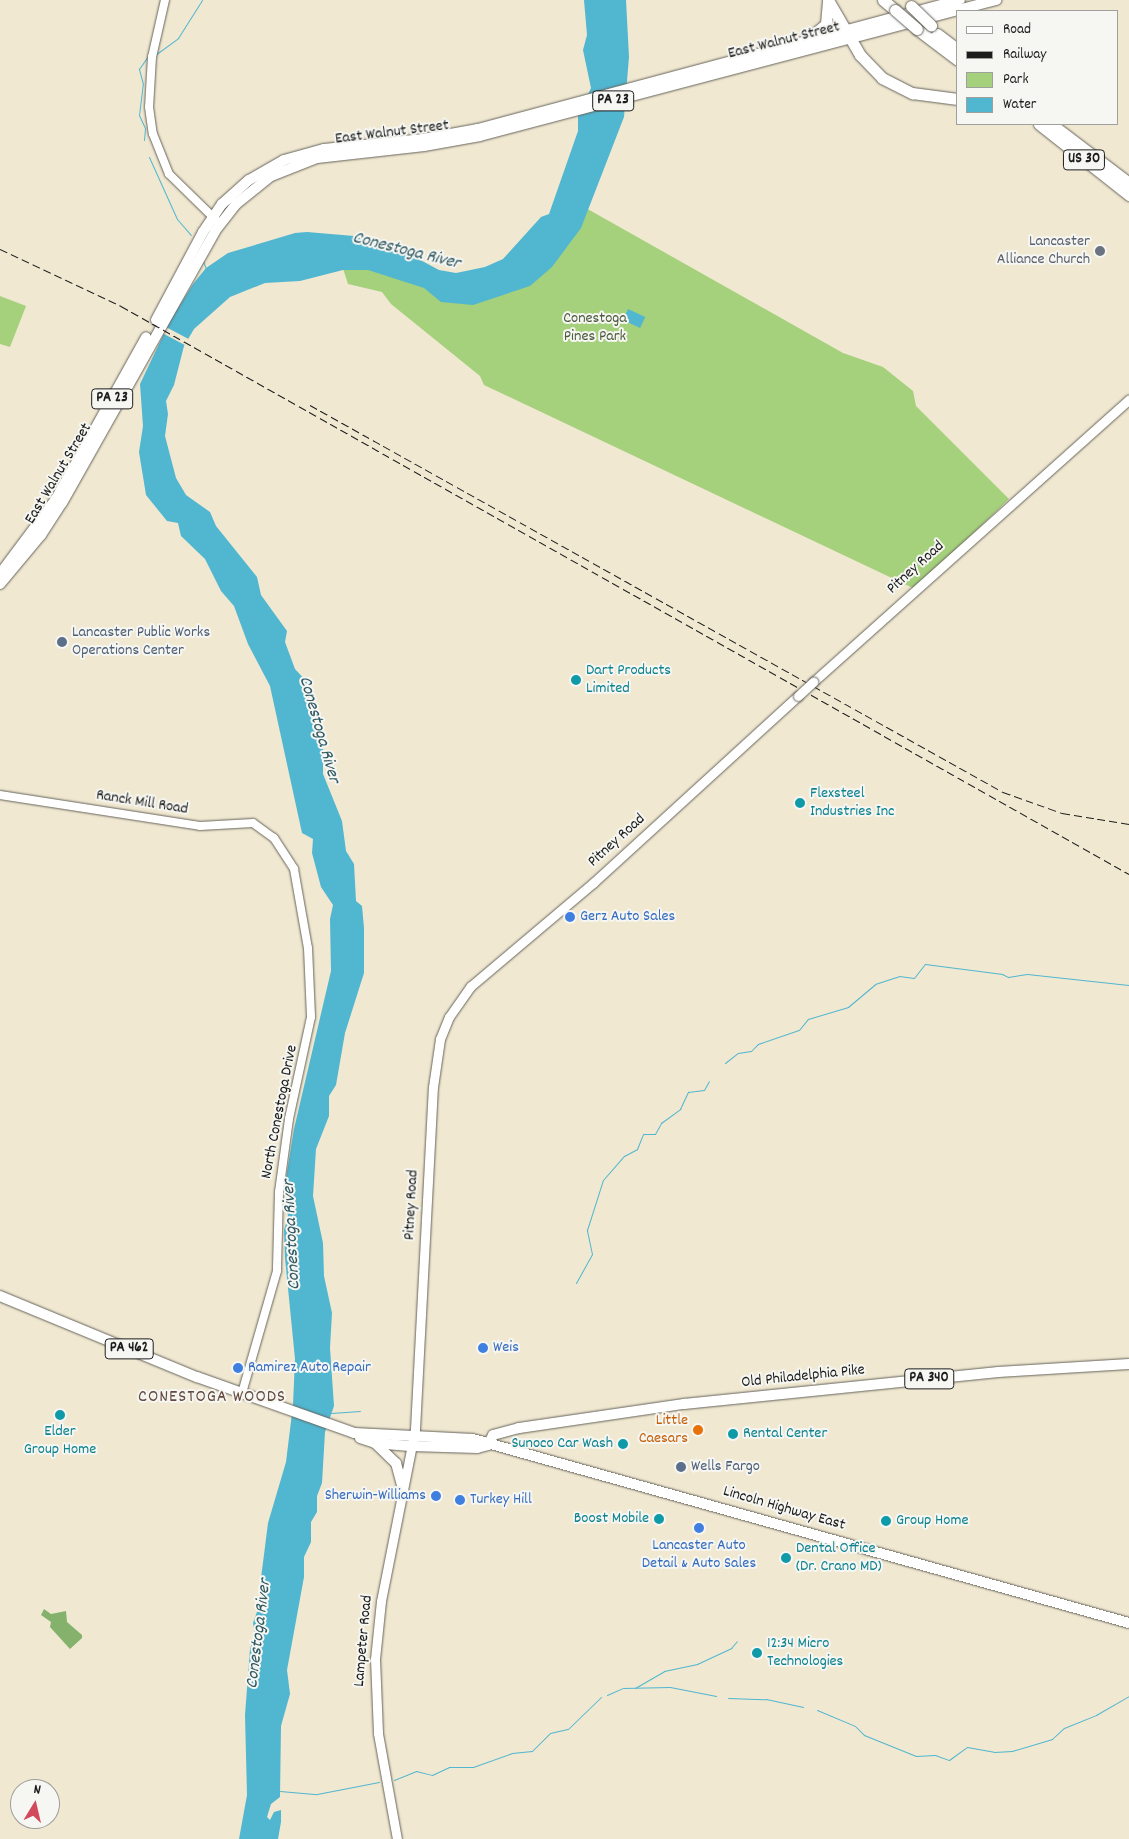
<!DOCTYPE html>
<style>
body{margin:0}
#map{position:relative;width:1129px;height:1839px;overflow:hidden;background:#f0e8d1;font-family:Dekko,sans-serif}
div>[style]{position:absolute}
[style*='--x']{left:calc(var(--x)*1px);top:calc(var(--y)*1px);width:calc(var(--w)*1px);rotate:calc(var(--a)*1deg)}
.green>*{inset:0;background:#a5d07c}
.forest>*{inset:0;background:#84b26c}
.water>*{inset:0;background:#51b6d0;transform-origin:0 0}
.pier>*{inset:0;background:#f0e8d1;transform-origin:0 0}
.stream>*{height:1px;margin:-0.5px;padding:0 0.5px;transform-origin:0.5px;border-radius:0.5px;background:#51b6d0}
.roads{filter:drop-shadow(0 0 1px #66635b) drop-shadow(0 0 1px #66635b)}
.tertiary>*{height:8px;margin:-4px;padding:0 4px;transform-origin:4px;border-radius:4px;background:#fff}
.secondary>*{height:9px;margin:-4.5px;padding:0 4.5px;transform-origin:4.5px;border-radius:4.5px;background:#fff}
.primary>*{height:10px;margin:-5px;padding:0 5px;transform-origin:5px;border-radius:5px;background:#fff}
.motorway>*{height:11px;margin:-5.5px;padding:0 5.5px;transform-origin:5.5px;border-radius:5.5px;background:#fff}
.rail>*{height:1px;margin-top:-0.5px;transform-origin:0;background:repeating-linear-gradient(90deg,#1c1c1c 0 8px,transparent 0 12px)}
.bridges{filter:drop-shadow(0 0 1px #66635b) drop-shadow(0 0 1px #66635b)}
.secondary-bridge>*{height:9px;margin:-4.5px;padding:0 4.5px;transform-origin:4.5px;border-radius:4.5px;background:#fff}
.motorway-bridge>*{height:11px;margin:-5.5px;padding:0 5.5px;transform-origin:5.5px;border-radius:5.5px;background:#fff}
.dots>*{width:14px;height:14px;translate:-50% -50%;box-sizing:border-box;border:2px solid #f6f6f2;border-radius:50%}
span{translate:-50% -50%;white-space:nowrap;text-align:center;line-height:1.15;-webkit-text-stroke:4px #f6f6f2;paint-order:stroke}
.shield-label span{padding:1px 4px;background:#f6f6f2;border:1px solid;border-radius:4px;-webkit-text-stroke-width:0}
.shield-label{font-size:15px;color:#1c1c1c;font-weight:700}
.street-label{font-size:16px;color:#1c1c1c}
.worship-label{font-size:16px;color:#5b616d}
.right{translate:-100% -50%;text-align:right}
.park-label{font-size:16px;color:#4c5b3e}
.service-label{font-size:16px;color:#4e5e75}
.left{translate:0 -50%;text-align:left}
.culture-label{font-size:16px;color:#0d838f}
.shop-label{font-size:16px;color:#366cbe}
.food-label{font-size:16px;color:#c56008}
.water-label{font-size:18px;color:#315a64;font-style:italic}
.neighbourhood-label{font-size:18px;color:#64493e;letter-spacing:1px}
.legend{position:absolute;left:956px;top:10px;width:162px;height:115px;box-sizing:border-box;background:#f6f6f2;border:1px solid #9f9f9c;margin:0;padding:6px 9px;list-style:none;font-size:15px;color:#1c1c1c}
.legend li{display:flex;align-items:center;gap:10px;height:25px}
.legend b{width:25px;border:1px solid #9f9f9c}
.north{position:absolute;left:10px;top:1779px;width:50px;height:50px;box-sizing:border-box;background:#f6f6f2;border:1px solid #9f9f9c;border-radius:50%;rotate:9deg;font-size:14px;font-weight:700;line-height:20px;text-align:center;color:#1c1c1c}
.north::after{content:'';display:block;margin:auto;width:18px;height:22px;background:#d1495b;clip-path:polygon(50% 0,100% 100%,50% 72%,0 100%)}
</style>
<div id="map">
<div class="green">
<div style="clip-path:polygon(584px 207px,843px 353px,883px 367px,913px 391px,916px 406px,1009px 499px,915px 589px,484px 385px,480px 376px,391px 304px,382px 292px,348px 284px,338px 253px,491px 281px)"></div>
<div style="clip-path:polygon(0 296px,26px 306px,10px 347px,0 344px)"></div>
</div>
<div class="forest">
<div style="clip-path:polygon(44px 1609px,51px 1614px,66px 1611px,67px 1622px,82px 1635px,82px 1638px,70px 1649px,50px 1627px,51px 1622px,41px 1615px)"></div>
</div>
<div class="water">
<div style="clip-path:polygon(584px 0,626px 0,629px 57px,624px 117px,581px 228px,552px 267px,530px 286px,473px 305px,441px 302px,424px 288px,368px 270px,343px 270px,300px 281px,265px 283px,230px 297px,194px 329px,184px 346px,174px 385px,166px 401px,168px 414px,165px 436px,176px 478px,186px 495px,210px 512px,216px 526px,257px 577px,261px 595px,287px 631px,285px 642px,295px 669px,307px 682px,323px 740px,323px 774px,342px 821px,346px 851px,354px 864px,356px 901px,362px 906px,364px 928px,364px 973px,345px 1033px,336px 1085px,329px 1096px,329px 1116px,316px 1149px,313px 1196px,323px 1243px,324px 1276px,332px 1313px,330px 1348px,334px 1406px,325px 1432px,322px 1483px,317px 1496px,317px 1512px,311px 1522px,311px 1542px,304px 1557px,304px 1577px,287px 1670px,290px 1694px,281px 1726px,280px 1797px,271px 1804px,267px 1817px,270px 1820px,274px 1812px,281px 1810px,281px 1822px,278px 1839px,239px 1839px,247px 1795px,245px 1715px,250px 1649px,255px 1634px,253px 1623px,262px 1598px,261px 1578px,268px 1523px,286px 1462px,293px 1405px,295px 1359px,285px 1258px,284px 1230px,288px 1217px,285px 1184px,294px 1129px,331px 971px,330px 919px,333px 905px,321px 887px,312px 853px,313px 839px,302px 833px,270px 686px,248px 644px,234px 606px,221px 591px,205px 559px,181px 536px,178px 523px,167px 521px,146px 495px,139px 452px,143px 426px,140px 384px,170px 321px,193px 284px,206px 268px,228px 253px,295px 233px,307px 232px,354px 236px,409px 253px,411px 250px,411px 255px,439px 270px,456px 273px,485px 267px,503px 259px,541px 217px,549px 214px,578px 131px,578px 116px,591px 88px,583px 50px,587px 35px)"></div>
<div style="left:628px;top:309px;width:19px;height:12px;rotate:25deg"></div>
</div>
<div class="pier">
<div style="left:164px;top:326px;width:30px;height:7px;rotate:28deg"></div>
</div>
<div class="stream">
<div style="--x:155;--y:55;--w:29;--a:-36"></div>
<div style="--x:178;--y:38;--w:45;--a:-57.7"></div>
<div style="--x:144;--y:140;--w:12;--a:-85"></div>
<div style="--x:145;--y:128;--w:14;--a:-115"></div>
<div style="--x:139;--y:115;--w:31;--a:-83"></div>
<div style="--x:143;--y:84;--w:16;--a:-105"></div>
<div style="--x:139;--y:69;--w:16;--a:-55"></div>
<div style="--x:149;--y:157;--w:68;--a:65.7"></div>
<div style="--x:177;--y:219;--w:21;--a:49"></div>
<div style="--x:203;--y:261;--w:9;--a:69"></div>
<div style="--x:725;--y:1063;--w:16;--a:-38"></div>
<div style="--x:738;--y:1053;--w:13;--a:-9"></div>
<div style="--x:751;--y:1051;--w:10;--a:-45"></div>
<div style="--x:758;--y:1044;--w:43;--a:-18.9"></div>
<div style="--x:799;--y:1030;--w:14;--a:-51"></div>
<div style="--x:808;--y:1019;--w:42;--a:-16.7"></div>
<div style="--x:848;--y:1007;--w:35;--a:-40"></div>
<div style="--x:875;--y:984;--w:25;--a:-18"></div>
<div style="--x:899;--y:976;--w:15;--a:8"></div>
<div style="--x:914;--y:978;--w:18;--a:-52"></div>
<div style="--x:925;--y:964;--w:78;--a:7.4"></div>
<div style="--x:1002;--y:974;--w:7;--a:27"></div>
<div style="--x:1008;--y:977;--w:19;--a:-9"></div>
<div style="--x:1027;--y:974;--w:103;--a:6.2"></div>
<div style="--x:576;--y:1283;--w:33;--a:-61"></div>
<div style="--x:592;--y:1254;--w:25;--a:-102"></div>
<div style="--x:587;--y:1230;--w:52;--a:-72.3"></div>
<div style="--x:603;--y:1180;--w:32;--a:-49"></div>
<div style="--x:624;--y:1156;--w:15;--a:-28"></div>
<div style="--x:637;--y:1149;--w:16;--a:-68"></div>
<div style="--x:643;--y:1134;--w:12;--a:0"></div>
<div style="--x:655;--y:1134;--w:13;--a:-61"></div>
<div style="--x:661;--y:1123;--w:24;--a:-36"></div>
<div style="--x:680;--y:1109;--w:19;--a:-65"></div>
<div style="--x:688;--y:1092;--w:16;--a:-7"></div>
<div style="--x:704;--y:1090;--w:10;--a:-61"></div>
<div style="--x:331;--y:1413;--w:29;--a:-4"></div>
<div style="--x:635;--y:1688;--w:34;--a:-30"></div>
<div style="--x:664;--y:1671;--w:34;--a:-12"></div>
<div style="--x:697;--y:1664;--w:38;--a:-25"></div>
<div style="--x:731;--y:1648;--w:9;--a:-49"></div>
<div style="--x:607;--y:1695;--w:17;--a:-24"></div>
<div style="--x:623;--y:1688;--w:47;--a:-1.2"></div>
<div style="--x:670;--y:1687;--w:47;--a:11.1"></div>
<div style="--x:728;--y:1698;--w:38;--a:2"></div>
<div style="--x:766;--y:1699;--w:38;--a:12"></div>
<div style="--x:817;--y:1710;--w:41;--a:22.8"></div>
<div style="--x:855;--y:1726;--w:13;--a:45"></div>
<div style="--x:864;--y:1735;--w:56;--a:22"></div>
<div style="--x:916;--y:1756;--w:19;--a:-3"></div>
<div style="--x:935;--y:1755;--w:15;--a:20"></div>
<div style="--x:949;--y:1760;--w:22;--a:-36"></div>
<div style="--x:967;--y:1747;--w:27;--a:10"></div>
<div style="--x:994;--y:1752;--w:18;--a:-3"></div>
<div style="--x:1012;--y:1751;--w:42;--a:-16.7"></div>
<div style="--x:1052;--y:1739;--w:16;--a:-43"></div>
<div style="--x:1064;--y:1728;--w:35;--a:-22"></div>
<div style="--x:1096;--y:1715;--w:38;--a:-30"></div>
<div style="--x:394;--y:1780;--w:24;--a:-22"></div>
<div style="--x:416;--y:1771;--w:16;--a:14"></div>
<div style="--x:432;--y:1775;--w:19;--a:-25"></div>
<div style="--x:449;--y:1767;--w:24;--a:0"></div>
<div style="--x:473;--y:1767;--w:41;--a:-19.7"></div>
<div style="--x:512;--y:1753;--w:20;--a:-6"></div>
<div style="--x:532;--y:1751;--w:25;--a:-45"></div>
<div style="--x:550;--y:1733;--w:18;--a:-13"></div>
<div style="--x:568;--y:1729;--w:46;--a:-44.1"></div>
<div style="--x:280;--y:1791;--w:37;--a:5"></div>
<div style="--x:317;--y:1794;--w:63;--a:-11"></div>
</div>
<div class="roads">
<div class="tertiary">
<div style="--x:165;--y:0;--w:58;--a:102.8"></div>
<div style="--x:152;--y:57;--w:50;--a:93.4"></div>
<div style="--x:149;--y:107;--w:27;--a:82"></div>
<div style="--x:153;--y:134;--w:43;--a:68.2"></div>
<div style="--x:169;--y:174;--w:66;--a:44.4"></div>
<div style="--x:0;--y:795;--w:202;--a:8.8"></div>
<div style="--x:200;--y:826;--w:53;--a:-3.2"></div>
<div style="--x:253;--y:823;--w:26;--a:36"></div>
<div style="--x:274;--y:838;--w:37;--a:57"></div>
<div style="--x:294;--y:869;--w:80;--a:80"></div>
<div style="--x:308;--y:948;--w:69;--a:87.5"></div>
<div style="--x:311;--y:1017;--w:104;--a:102.2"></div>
<div style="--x:289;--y:1119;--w:74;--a:97.8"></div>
<div style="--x:279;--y:1192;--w:79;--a:91.5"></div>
<div style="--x:277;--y:1271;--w:127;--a:106"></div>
</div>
<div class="secondary">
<div style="--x:813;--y:682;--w:424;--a:-41.8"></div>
<div style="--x:397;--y:1839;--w:108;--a:-100.2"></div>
<div style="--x:378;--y:1733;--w:74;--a:-92.3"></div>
<div style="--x:375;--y:1659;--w:58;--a:-84.1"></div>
<div style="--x:381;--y:1601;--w:175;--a:-78.8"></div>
<div style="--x:415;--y:1429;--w:342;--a:-87"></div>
<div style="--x:433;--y:1087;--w:49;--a:-81.7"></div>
<div style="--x:440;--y:1039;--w:24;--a:-68"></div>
<div style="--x:449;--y:1017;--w:38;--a:-55"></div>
<div style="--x:471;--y:986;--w:160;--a:-40.2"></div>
<div style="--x:593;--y:883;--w:277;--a:-42.4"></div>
</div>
<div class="primary">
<div style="--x:156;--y:320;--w:100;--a:-61.9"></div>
<div style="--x:203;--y:232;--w:34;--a:-56"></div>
<div style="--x:222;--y:204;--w:36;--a:-42"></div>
<div style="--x:249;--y:180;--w:40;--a:-29.7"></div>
<div style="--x:284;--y:160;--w:41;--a:-15.4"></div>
<div style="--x:324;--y:149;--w:100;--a:-5.8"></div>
<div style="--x:423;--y:139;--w:56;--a:-10.3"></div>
<div style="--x:478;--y:129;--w:499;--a:-15"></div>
<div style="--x:0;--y:574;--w:94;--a:-53.3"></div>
<div style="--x:56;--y:499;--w:185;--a:-60.9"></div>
<div style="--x:0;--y:584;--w:64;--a:-50.1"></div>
<div style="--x:41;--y:535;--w:38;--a:-57"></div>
<div style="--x:62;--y:503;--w:312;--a:-60.6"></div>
<div style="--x:215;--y:231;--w:34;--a:-52"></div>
<div style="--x:236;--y:204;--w:45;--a:-38.7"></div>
<div style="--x:271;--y:176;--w:49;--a:-21.4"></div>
<div style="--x:317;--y:158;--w:108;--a:-6.4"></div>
<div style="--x:424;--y:146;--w:57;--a:-10.1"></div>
<div style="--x:480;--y:136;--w:534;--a:-14.77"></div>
<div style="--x:0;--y:1296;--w:213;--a:22.4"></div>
<div style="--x:197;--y:1377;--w:167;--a:19.6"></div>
<div style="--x:354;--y:1433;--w:119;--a:2.9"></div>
<div style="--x:473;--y:1439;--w:681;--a:15.67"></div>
<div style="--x:360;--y:1438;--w:16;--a:18"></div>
<div style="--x:375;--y:1443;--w:37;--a:5"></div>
<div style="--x:412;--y:1446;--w:65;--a:1.8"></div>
<div style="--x:477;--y:1448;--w:11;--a:-15"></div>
<div style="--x:376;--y:1444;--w:28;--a:44"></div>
<div style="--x:396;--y:1463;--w:28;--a:75"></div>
<div style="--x:488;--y:1445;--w:11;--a:-63"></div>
<div style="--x:493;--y:1435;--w:27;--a:-15"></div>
<div style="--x:519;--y:1428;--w:167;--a:-8.3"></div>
<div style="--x:684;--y:1404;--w:316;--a:-5.8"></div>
<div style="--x:998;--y:1372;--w:131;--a:-3.5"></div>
</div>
<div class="motorway">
<div style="--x:828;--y:0;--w:64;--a:59.8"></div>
<div style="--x:860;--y:55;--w:32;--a:46"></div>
<div style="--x:882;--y:78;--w:34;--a:27"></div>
<div style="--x:912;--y:93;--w:46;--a:7.4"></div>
<div style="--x:883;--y:0;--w:16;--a:40"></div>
<div style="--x:917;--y:29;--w:51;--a:37.1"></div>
<div style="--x:937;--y:34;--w:26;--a:37"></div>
<div style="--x:806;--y:41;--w:26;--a:-40"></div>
<div style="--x:826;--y:24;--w:22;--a:-85"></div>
<div style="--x:1039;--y:124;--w:115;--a:38.3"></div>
<div style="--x:1051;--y:124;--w:98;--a:37.1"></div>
</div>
</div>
<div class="rail">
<div style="--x:0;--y:249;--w:134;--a:25.2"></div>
<div style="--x:121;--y:306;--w:1157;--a:29.4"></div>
<div style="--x:310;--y:405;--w:794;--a:29.18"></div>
<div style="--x:1003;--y:792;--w:63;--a:19.6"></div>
<div style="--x:1062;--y:813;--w:68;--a:9.3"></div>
</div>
<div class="bridges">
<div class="secondary-bridge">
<div style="--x:798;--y:696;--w:21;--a:-43"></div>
</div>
<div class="motorway-bridge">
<div style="--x:911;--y:6;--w:28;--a:44"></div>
<div style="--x:895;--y:10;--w:29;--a:41"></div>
</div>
</div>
<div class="dots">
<div style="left:1100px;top:251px;background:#6b7280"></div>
<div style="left:62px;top:642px;background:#5c6f8a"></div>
<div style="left:576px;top:680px;background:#0f9aa8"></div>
<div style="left:800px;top:803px;background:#0f9aa8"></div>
<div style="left:570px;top:917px;background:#3f7fe0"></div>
<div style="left:483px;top:1348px;background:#3f7fe0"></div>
<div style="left:238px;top:1368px;background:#3f7fe0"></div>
<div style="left:60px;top:1415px;background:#0f9aa8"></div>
<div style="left:698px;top:1430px;background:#e8710a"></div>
<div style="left:733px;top:1434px;background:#0f9aa8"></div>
<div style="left:623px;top:1444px;background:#0f9aa8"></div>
<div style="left:681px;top:1467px;background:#5c6f8a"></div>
<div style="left:436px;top:1496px;background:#3f7fe0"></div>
<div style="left:460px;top:1500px;background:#3f7fe0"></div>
<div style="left:659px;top:1519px;background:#0f9aa8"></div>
<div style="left:886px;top:1521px;background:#0f9aa8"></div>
<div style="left:699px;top:1528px;background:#3f7fe0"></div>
<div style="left:786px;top:1558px;background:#0f9aa8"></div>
<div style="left:757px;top:1653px;background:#0f9aa8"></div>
</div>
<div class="shield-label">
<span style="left:613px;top:101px">PA 23</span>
<span style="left:1084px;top:160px">US 30</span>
<span style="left:112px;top:399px">PA 23</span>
<span style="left:129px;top:1349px">PA 462</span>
<span style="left:929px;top:1379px">PA 340</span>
</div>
<div class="street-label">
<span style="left:784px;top:41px;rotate:-14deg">East Walnut Street</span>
<span style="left:392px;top:133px;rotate:-7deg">East Walnut Street</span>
<span style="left:59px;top:474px;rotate:-59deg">East Walnut Street</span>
<span style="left:916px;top:568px;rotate:-42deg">Pitney Road</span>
<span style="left:142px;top:803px;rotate:9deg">Ranck Mill Road</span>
<span style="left:617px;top:841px;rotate:-42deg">Pitney Road</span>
<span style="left:280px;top:1112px;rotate:-79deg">North Conestoga Drive</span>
<span style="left:412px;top:1205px;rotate:-87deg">Pitney Road</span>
<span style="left:803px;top:1377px;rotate:-6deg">Old Philadelphia Pike</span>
<span style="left:784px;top:1509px;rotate:16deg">Lincoln Highway East</span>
<span style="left:364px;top:1641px;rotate:-85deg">Lampeter Road</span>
</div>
<div class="worship-label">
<span class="right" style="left:1090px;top:251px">Lancaster<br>Alliance Church</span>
</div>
<div class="park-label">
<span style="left:595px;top:328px">Conestoga<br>Pines Park</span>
</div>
<div class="service-label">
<span class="left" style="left:72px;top:642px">Lancaster Public Works<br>Operations Center</span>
<span class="left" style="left:691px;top:1467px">Wells Fargo</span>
</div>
<div class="culture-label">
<span class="left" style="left:586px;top:680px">Dart Products<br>Limited</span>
<span class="left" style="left:810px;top:803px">Flexsteel<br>Industries Inc</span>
<span style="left:60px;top:1441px">Elder<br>Group Home</span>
<span class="left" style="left:743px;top:1434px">Rental Center</span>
<span class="right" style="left:613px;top:1444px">Sunoco Car Wash</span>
<span class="right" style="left:649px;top:1519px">Boost Mobile</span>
<span class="left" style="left:896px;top:1521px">Group Home</span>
<span class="left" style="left:796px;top:1558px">Dental Office<br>(Dr. Crano MD)</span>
<span class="left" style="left:767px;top:1653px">12:34 Micro<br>Technologies</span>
</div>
<div class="shop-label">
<span class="left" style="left:580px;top:917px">Gerz Auto Sales</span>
<span class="left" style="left:493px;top:1348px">Weis</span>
<span class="left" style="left:248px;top:1368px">Ramirez Auto Repair</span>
<span class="right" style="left:426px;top:1496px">Sherwin-Williams</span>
<span class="left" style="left:470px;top:1500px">Turkey Hill</span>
<span style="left:699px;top:1555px">Lancaster Auto<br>Detail &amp; Auto Sales</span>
</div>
<div class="food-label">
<span class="right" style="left:688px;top:1430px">Little<br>Caesars</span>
</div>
<div class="water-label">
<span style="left:406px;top:252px;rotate:14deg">Conestoga River</span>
<span style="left:318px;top:730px;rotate:74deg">Conestoga River</span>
<span style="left:293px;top:1235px;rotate:-93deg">Conestoga River</span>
<span style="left:260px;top:1634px;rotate:-83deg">Conestoga River</span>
</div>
<div class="neighbourhood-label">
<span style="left:212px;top:1398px">CONESTOGA WOODS</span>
</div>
<ul class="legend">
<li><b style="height:6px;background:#fff"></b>Road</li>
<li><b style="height:6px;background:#1c1c1c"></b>Railway</li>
<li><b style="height:14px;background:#a5d07c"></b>Park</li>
<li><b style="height:14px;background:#51b6d0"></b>Water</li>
</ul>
<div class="north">N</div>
</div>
